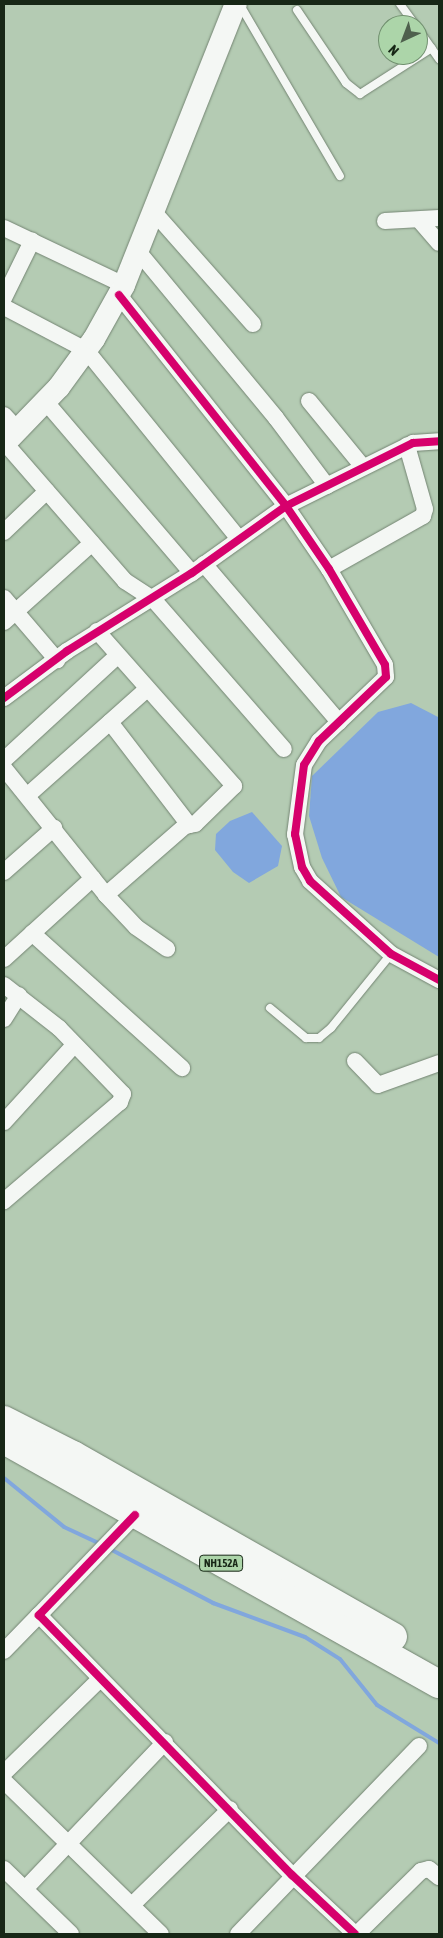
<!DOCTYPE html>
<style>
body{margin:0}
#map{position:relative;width:443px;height:1938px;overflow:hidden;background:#b4cbb3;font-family:"Asap Condensed",sans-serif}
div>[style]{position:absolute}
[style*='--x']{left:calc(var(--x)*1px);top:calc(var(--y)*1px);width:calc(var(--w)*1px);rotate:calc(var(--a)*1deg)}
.water>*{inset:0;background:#81a7dd}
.stream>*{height:4px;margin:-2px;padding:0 2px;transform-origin:2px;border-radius:2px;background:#81a7dd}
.roads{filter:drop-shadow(0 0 1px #738472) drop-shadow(0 0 1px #738472)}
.lane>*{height:8px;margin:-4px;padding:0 4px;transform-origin:4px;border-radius:4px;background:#f4f7f4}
.street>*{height:16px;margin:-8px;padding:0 8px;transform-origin:8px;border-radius:8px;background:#f4f7f4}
.secondary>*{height:22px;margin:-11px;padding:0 11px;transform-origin:11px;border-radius:11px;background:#f4f7f4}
.highway>*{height:28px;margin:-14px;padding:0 14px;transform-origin:14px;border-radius:14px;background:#f4f7f4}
.cycleway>*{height:8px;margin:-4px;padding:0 4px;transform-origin:4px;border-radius:4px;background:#d6006c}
span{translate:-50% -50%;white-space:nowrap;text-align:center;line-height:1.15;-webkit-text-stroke:4px #acd5a9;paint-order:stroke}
.shield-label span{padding:1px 4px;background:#acd5a9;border:1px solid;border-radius:4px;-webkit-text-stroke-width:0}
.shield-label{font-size:11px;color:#172716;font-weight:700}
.frame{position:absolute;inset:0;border:5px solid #172716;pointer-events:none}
.north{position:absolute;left:378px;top:15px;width:50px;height:50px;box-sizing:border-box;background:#acd5a9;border:1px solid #708f6e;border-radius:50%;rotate:223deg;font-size:14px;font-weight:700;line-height:20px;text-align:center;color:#172716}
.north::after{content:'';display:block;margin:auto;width:18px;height:22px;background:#4e604d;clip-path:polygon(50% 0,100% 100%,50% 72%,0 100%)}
</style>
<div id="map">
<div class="water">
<div style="clip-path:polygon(411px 703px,438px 717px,439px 957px,341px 897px,322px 858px,309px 816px,312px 776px,378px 712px)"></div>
<div style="clip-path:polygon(252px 812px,282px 846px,278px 866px,249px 883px,233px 872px,215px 850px,216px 834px,230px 821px)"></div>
</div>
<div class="stream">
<div style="--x:4;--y:1478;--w:77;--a:39.2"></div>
<div style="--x:64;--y:1527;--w:40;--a:25"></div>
<div style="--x:108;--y:1548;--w:119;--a:27.6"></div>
<div style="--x:213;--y:1603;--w:98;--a:20.3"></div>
<div style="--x:305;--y:1637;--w:41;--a:32.2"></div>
<div style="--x:340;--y:1659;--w:59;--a:51.2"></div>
<div style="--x:377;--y:1705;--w:73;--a:31.5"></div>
</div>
<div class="roads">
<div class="lane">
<div style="--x:400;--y:4;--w:26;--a:54"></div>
<div style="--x:240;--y:5;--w:198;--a:59.7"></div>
<div style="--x:297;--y:10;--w:88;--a:56.1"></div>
<div style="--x:346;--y:83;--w:18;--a:38"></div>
<div style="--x:360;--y:94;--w:85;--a:-32.6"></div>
<div style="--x:418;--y:29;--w:37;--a:55"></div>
<div style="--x:270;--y:1008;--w:47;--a:39.8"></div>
<div style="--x:306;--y:1038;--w:13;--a:0"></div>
<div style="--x:319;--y:1038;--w:16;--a:-40"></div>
<div style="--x:331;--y:1028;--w:95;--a:-51"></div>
</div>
<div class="street">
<div style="--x:153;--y:211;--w:151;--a:48.5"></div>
<div style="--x:385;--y:221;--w:54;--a:-3.2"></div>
<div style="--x:420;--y:221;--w:29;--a:49"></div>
<div style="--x:4;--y:228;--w:133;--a:25.4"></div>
<div style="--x:137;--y:250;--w:218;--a:50.4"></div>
<div style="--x:276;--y:418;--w:85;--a:53.1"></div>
<div style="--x:119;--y:295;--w:269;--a:51.6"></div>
<div style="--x:286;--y:506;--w:76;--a:55.7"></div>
<div style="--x:329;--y:569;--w:111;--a:59.7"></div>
<div style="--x:385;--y:665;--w:12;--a:85"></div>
<div style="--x:386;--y:677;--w:93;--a:136.3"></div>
<div style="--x:319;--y:741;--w:28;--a:122"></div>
<div style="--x:304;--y:765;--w:70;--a:97.4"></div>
<div style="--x:295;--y:834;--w:34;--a:78"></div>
<div style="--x:302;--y:867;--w:16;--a:60"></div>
<div style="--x:310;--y:881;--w:109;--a:42"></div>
<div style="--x:391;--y:954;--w:55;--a:28.4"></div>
<div style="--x:4;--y:298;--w:64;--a:-63.8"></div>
<div style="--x:4;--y:307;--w:93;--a:27.7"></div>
<div style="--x:86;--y:350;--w:243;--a:51"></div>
<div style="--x:45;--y:401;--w:226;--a:49.5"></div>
<div style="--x:309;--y:401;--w:85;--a:50.7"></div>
<div style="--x:4;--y:415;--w:21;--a:47"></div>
<div style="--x:5;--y:443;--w:183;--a:49"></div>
<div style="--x:125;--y:581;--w:33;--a:33"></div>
<div style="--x:153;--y:599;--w:199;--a:48.9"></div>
<div style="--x:4;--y:532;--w:59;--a:-43.6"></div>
<div style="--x:204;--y:564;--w:208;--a:49.5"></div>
<div style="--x:329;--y:569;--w:108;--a:-29.4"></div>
<div style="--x:423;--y:516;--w:7;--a:-74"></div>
<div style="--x:425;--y:509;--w:66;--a:-105.9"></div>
<div style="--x:4;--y:598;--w:82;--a:49.5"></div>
<div style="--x:4;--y:622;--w:118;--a:-41.9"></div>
<div style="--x:97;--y:631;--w:207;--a:48.5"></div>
<div style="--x:234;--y:786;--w:54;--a:135.7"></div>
<div style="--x:195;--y:824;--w:10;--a:169"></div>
<div style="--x:185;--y:826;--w:105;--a:138.9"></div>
<div style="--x:4;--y:698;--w:79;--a:-36.7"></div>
<div style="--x:67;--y:651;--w:147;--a:-32"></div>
<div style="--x:192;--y:573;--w:115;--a:-35.5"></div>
<div style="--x:286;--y:506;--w:142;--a:-26.4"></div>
<div style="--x:413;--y:443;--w:26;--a:-4"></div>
<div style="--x:110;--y:722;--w:130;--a:52.5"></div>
<div style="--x:4;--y:760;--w:154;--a:-42.6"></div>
<div style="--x:4;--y:768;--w:163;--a:51.2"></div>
<div style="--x:106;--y:895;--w:44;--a:46.8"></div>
<div style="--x:136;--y:927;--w:38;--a:35"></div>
<div style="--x:28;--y:795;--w:159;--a:-41.7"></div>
<div style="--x:4;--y:872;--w:67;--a:-41.3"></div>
<div style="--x:32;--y:933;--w:202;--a:42"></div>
<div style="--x:4;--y:959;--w:120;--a:-42.3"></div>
<div style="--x:4;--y:985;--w:70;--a:38"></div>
<div style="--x:59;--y:1028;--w:92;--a:45.9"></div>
<div style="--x:123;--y:1094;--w:9;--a:111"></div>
<div style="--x:120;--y:1102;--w:153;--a:139.5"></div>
<div style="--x:4;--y:1019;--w:28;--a:-58"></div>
<div style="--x:355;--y:1061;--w:33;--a:46"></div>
<div style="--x:378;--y:1085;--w:65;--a:-19.8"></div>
<div style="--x:4;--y:1122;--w:104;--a:-47.7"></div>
<div style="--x:135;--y:1515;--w:139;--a:133.8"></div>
<div style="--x:39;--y:1615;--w:363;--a:45.8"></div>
<div style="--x:292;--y:1875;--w:86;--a:43.1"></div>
<div style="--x:4;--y:1651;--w:50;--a:-45.8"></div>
<div style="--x:4;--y:1773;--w:133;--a:-44.4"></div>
<div style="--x:4;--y:1781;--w:219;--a:44.3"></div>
<div style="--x:4;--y:1869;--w:93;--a:44.1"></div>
<div style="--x:25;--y:1889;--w:203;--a:-46.4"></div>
<div style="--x:132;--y:1905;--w:137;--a:-44.4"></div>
<div style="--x:238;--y:1934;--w:261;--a:-46.1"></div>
<div style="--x:357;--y:1934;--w:90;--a:-44.5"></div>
<div style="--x:421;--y:1871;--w:8;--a:-14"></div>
<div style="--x:429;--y:1869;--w:13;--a:39"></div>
</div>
<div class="secondary">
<div style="--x:4;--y:444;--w:79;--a:-46"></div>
<div style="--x:59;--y:387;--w:59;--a:-53.9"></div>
<div style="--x:94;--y:339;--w:62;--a:-60.9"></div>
<div style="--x:124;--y:285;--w:302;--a:-68.3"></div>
</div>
<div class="highway">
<div style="--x:4;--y:1420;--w:77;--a:26.9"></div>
<div style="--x:73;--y:1455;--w:368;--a:29.6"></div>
<div style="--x:4;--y:1440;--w:499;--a:29.3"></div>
</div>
</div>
<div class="cycleway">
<div style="--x:119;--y:295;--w:269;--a:51.6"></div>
<div style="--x:286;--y:506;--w:76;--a:55.7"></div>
<div style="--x:329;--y:569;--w:111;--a:59.7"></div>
<div style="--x:385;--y:665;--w:12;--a:85"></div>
<div style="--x:386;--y:677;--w:93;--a:136.3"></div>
<div style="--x:319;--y:741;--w:28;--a:122"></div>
<div style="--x:304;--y:765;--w:70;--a:97.4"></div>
<div style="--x:295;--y:834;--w:34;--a:78"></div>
<div style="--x:302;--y:867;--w:16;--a:60"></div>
<div style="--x:310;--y:881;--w:109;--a:42"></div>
<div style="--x:391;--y:954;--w:55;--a:28.4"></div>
<div style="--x:4;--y:698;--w:79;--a:-36.7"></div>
<div style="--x:67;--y:651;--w:147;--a:-32"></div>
<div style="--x:192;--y:573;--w:115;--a:-35.5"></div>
<div style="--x:286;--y:506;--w:142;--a:-26.4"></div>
<div style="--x:413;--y:443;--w:26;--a:-4"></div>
<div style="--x:135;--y:1515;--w:139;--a:133.8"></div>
<div style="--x:39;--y:1615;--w:363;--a:45.8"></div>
<div style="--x:292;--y:1875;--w:86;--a:43.1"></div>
</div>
<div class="shield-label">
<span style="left:221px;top:1563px">NH152A</span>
</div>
<div class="frame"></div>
<div class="north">N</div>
</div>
